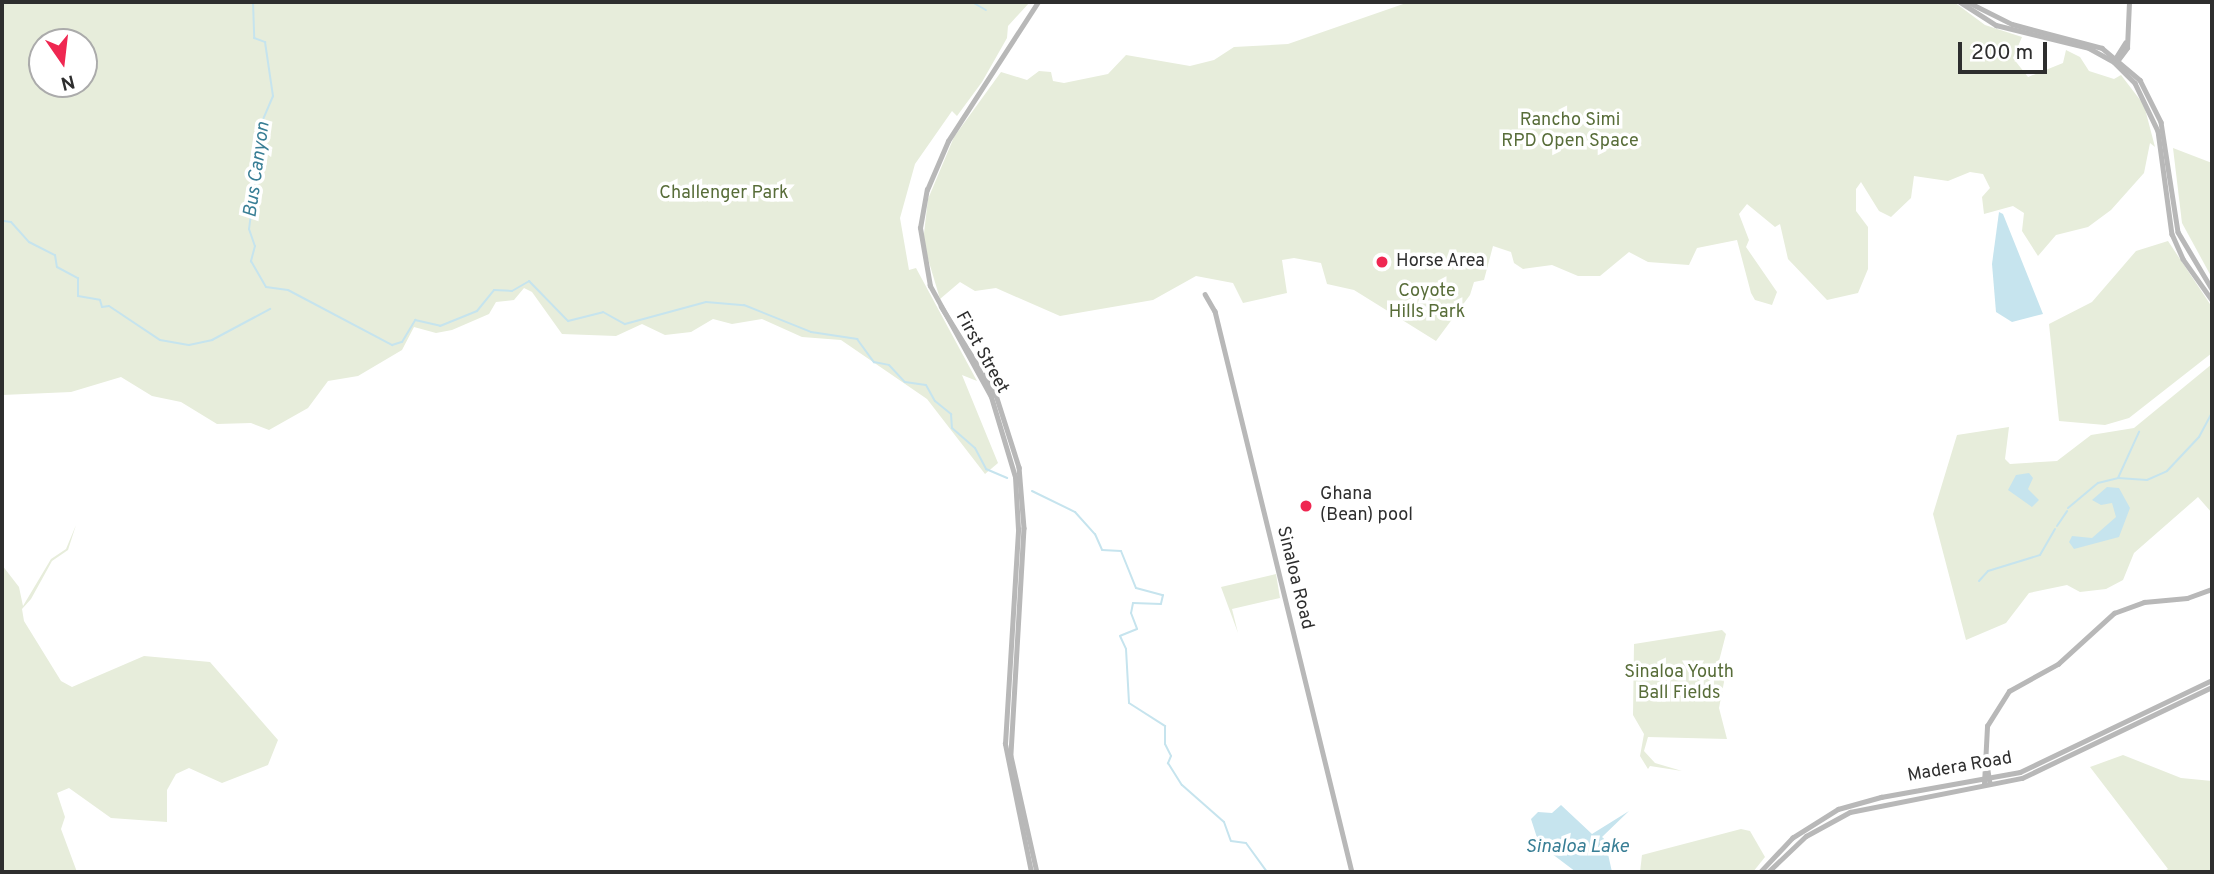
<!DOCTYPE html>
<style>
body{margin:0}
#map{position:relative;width:2214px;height:874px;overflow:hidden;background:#fff;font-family:Overpass,sans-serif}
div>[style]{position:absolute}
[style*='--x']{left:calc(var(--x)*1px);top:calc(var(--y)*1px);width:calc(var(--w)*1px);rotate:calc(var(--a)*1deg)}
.green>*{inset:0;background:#e7eddb}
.water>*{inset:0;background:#c6e4ee}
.stream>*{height:2px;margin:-1px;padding:0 1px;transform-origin:1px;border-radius:1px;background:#c6e4ee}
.secondary>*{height:4.5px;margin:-2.25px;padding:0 2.25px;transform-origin:2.25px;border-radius:2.25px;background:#b8b8b8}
.dots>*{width:19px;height:19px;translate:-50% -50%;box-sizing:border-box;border:4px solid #fff;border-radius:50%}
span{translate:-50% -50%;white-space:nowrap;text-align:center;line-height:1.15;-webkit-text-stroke:7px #fff;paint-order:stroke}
.park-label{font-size:18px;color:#586d39}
.poi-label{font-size:18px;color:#2e2e2e}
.left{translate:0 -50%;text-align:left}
.street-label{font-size:18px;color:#2e2e2e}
.water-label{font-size:19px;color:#387e95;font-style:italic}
.frame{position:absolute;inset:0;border:4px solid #2e2e2e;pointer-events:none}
.north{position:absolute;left:28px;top:28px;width:70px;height:70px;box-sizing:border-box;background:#fff;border:2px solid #ababab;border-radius:50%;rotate:166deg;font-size:19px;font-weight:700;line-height:28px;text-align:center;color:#2e2e2e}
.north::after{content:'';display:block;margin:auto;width:24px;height:32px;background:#ef2751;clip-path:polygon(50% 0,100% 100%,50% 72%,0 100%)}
.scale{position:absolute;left:1958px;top:42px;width:89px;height:32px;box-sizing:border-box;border:4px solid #2e2e2e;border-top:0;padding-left:9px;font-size:21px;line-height:24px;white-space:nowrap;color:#2e2e2e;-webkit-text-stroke:5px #fff;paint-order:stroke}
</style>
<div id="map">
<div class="green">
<div style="clip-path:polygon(evenodd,2px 2px,1030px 2px,1008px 26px,1007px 38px,982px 82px,957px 116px,952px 111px,915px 164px,900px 218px,909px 270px,916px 268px,977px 381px,962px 375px,998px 463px,985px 474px,927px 399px,841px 340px,802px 337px,762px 319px,732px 324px,713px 319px,691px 332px,665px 335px,642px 324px,616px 336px,562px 334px,532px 292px,524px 288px,514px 300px,496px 302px,489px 314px,452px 330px,436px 333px,414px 327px,402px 350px,358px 376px,328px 381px,308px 408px,269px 430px,251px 423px,217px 424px,181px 402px,152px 396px,121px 377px,71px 392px,2px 395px,2px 2px,42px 42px,84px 42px,84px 84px,42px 84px,42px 42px)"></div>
<div style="clip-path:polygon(1409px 2px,1954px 2px,1985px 25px,2022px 37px,2013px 58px,2028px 77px,2063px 63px,2066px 50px,2080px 57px,2089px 71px,2114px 79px,2121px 75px,2144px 105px,2155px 147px,2150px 143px,2144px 173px,2111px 210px,2088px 227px,2056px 235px,2038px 256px,2022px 231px,2024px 213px,2013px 206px,1984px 214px,1982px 197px,1990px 188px,1983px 174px,1970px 172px,1948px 181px,1914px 176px,1911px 198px,1891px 217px,1879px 211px,1861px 182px,1856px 189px,1856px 211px,1868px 227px,1868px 269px,1858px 293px,1827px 300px,1788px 259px,1780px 224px,1775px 227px,1747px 204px,1739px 214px,1749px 240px,1746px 247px,1777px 292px,1772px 305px,1755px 300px,1751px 293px,1737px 240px,1697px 248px,1689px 265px,1648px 262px,1629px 252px,1600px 276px,1578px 276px,1552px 265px,1523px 269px,1514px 263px,1511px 252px,1493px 246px,1484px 280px,1474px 282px,1470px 295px,1436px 341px,1354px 290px,1327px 284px,1321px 263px,1294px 258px,1282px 260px,1287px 293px,1243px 303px,1233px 283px,1196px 276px,1153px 300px,1060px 316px,996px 288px,975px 291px,960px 282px,940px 299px,923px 242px,928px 199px,954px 137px,1001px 72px,1027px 80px,1039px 71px,1051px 72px,1053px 81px,1064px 83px,1108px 74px,1126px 55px,1190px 66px,1214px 60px,1234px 47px,1288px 44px)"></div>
<div style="clip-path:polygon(2173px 148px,2212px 163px,2212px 278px,2182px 223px)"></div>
<div style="clip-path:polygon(2168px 241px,2212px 307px,2212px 353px,2129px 418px,2105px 425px,2059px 421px,2049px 324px,2092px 302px,2136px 251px)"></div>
<div style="clip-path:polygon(2212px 364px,2212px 513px,2198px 497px,2134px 553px,2123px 580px,2106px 589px,2080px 592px,2067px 585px,2029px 593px,2006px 623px,1966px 640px,1933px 514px,1957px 435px,2009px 427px,2005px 459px,2010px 464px,2057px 461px,2091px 435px,2134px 428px)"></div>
<div style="clip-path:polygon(76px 525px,68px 550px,52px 561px,31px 599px,22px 609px,24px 621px,61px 681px,72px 687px,144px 656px,210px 662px,278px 740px,268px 765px,222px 783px,189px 768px,176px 774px,167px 790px,167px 822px,111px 818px,69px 788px,57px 793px,65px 817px,61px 829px,77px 872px,2px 872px,2px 565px,19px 587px,23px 606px,51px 559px,66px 549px)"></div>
<div style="clip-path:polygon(1276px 574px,1280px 598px,1232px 609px,1238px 633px,1221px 587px)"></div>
<div style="clip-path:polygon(1722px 630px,1726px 634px,1719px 661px,1724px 682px,1719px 708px,1727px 739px,1648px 737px,1644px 751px,1655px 763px,1682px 771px,1650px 766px,1648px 769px,1640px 756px,1644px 734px,1633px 715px,1634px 644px)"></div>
<div style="clip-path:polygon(2123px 755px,2181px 778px,2212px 781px,2212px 872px,2163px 872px,2168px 869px,2090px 767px)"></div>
<div style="clip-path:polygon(1741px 829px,1750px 831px,1765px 857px,1753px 872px,1640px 872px,1642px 855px)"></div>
</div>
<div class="water">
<div style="clip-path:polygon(1999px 212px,2003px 214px,2043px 314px,2012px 322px,1996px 312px,1992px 264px)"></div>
<div style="clip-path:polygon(2029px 473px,2033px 478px,2028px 489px,2039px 500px,2032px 507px,2008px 490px,2016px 475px)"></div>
<div style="clip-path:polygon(2107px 487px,2119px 488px,2130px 508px,2119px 537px,2074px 549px,2069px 542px,2072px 536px,2092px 538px,2116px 517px,2112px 503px,2101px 505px,2092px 500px)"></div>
<div style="clip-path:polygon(1561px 805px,1592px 834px,1629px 811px,1602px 837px,1612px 846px,1608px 854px,1612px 872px,1576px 872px,1539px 844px,1531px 819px,1538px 812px,1552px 813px)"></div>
</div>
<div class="stream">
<div style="--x:253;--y:2;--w:36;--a:88"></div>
<div style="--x:254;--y:38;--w:12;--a:20"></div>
<div style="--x:265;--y:42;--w:55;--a:81.6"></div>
<div style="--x:273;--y:96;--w:26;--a:113"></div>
<div style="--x:263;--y:120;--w:110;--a:97.3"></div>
<div style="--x:249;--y:229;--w:18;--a:71"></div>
<div style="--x:255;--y:246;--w:16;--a:105"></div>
<div style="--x:251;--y:261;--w:30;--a:60"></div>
<div style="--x:266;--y:287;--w:22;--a:8"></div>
<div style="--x:288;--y:290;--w:118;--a:27.9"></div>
<div style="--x:392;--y:345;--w:10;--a:-17"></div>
<div style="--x:402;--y:342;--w:26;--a:-59"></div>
<div style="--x:415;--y:320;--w:26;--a:13"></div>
<div style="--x:440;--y:326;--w:40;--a:-22"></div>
<div style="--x:477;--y:311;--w:27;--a:-51"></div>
<div style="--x:494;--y:290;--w:18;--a:3"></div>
<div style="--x:512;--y:291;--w:20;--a:-30"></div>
<div style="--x:529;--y:281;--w:56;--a:45.7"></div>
<div style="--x:568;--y:321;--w:36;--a:-14"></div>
<div style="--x:603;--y:312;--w:25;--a:29"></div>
<div style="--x:625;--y:324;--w:84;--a:-15.2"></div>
<div style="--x:706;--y:302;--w:38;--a:5"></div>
<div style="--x:744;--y:305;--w:72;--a:21.9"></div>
<div style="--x:811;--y:332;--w:47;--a:8.7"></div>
<div style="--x:857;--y:339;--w:29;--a:54"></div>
<div style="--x:874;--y:362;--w:15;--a:11"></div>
<div style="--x:889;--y:365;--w:23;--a:47"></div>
<div style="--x:905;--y:382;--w:21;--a:8"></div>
<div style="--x:926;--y:385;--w:18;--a:61"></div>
<div style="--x:935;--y:401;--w:21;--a:39"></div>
<div style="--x:951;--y:414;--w:14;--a:86"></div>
<div style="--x:952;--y:428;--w:30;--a:41"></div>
<div style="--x:975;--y:448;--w:24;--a:62"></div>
<div style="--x:986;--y:469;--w:23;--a:23"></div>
<div style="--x:972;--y:2;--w:16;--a:30"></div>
<div style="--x:4;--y:221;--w:7;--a:8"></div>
<div style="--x:11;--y:222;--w:27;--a:48"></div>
<div style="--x:29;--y:242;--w:29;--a:27"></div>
<div style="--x:55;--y:255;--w:12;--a:81"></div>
<div style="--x:57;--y:267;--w:24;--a:28"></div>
<div style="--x:78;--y:278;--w:18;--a:90"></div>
<div style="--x:78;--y:296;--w:22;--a:10"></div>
<div style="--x:100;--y:300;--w:7;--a:74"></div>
<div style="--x:102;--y:307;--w:7;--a:-8"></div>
<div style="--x:109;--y:306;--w:61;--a:33.7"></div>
<div style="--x:160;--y:340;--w:29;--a:10"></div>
<div style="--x:189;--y:345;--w:24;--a:-12"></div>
<div style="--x:212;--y:340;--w:66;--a:-28.1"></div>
<div style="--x:2118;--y:478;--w:51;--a:-65.5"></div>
<div style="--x:1032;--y:491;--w:48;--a:26"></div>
<div style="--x:1075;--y:512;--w:30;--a:48"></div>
<div style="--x:1095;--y:534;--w:17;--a:66"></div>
<div style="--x:1102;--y:550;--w:19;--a:3"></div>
<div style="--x:1121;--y:551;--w:40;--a:68"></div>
<div style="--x:1136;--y:588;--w:28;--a:15"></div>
<div style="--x:1163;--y:595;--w:9;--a:103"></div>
<div style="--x:1161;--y:604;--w:28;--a:-178"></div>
<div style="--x:1133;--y:603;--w:10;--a:101"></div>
<div style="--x:1131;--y:613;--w:17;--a:69"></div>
<div style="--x:1137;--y:629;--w:18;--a:158"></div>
<div style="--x:1120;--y:636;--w:14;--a:65"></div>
<div style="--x:1126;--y:649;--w:54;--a:86.8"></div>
<div style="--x:1129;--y:703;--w:43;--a:32.6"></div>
<div style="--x:1165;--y:726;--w:18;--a:90"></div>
<div style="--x:1165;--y:744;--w:13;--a:63"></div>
<div style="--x:1171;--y:756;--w:8;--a:113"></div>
<div style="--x:1168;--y:763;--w:26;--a:58"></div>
<div style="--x:1182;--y:785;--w:56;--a:41.4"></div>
<div style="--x:1224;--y:822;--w:20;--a:70"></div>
<div style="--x:1231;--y:841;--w:15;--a:8"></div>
<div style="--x:1246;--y:843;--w:36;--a:54"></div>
<div style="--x:2068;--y:508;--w:39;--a:-40"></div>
<div style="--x:2098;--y:483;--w:21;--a:-14"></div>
<div style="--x:2118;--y:478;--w:29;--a:4"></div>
<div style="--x:2147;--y:480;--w:22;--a:-24"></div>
<div style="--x:2167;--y:471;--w:47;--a:-46.7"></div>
<div style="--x:2199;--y:437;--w:27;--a:-62"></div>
<div style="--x:2057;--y:526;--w:18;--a:-56"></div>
<div style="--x:1979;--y:581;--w:13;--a:-48"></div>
<div style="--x:1988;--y:571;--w:54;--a:-17.1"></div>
<div style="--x:2040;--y:555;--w:30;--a:-60"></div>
</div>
<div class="secondary">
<div style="--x:1960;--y:2;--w:43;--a:32.6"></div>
<div style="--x:1996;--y:25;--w:96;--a:13.9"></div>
<div style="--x:2089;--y:48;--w:29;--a:29"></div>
<div style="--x:2114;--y:62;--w:30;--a:45"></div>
<div style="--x:2135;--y:83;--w:53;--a:64.4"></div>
<div style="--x:2158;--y:131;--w:104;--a:82.3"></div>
<div style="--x:2172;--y:234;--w:27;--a:66"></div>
<div style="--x:2183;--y:259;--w:50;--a:54.7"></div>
<div style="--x:1968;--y:2;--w:49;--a:26.6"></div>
<div style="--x:2012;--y:24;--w:93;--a:14.9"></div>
<div style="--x:2102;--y:48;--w:50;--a:40.1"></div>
<div style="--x:2140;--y:80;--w:47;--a:63.4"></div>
<div style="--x:2161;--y:122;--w:111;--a:81.2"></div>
<div style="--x:2178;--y:232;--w:66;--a:59.2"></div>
<div style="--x:2115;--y:59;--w:19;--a:-58"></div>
<div style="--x:2118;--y:60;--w:15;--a:-53"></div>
<div style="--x:2127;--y:48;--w:46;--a:-87.5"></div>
<div style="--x:1205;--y:294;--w:20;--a:60"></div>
<div style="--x:1215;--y:311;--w:577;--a:76.28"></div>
<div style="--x:941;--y:306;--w:105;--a:58.3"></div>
<div style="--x:996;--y:395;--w:76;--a:72.3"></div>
<div style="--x:1019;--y:467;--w:61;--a:85.3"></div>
<div style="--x:1024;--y:528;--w:228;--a:93.3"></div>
<div style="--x:1011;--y:756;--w:119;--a:77.4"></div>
<div style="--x:1986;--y:758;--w:24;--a:81"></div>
<div style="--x:1984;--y:784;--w:58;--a:-87"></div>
<div style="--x:1987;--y:726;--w:41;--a:-57.8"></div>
<div style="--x:2009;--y:691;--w:56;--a:-28.9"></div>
<div style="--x:2058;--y:664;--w:76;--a:-42.3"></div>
<div style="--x:2114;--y:613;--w:32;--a:-20"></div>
<div style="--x:2144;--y:602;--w:43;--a:-5.3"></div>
<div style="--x:2187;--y:598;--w:27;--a:-20"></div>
<div style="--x:1031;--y:872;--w:131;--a:-101.5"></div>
<div style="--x:1005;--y:744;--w:215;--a:-86.5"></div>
<div style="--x:1018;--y:529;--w:52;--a:-93.3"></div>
<div style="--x:1015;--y:477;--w:84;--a:-106.7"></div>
<div style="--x:991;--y:397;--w:127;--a:-118.8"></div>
<div style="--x:930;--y:286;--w:59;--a:-99.8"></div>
<div style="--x:920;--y:228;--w:39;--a:-80"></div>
<div style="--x:927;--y:190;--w:53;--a:-66.8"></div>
<div style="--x:948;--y:141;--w:166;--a:-57.1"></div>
<div style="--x:1760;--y:872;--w:47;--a:-46.7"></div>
<div style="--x:1792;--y:838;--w:54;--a:-32.2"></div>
<div style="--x:1838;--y:809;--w:45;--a:-15.6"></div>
<div style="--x:1881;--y:797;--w:141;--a:-10.2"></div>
<div style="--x:2020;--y:772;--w:213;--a:-25.6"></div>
<div style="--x:1768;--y:872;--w:52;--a:-43.5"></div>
<div style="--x:1806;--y:836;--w:50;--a:-28.6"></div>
<div style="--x:1850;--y:812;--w:175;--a:-11.2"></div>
<div style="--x:2022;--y:778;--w:211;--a:-25.6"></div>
</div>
<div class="dots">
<div style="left:1382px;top:262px;background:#ef2751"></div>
<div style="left:1306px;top:506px;background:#ef2751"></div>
</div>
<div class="park-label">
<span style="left:1570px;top:132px">Rancho Simi<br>RPD Open Space</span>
<span style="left:724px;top:194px">Challenger Park</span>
<span style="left:1427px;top:303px">Coyote<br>Hills Park</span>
<span style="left:1679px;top:684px">Sinaloa Youth<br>Ball Fields</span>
</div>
<div class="poi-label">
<span class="left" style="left:1396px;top:262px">Horse Area</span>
<span class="left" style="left:1320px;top:506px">Ghana<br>(Bean) pool</span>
</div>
<div class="street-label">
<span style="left:981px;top:353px;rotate:61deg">First Street</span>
<span style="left:1294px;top:578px;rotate:76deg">Sinaloa Road</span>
<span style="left:1960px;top:768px;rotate:-10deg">Madera Road</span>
</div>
<div class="water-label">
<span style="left:258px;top:170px;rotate:-82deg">Bus Canyon</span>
<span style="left:1577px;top:848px">Sinaloa Lake</span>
</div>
<div class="frame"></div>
<div class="north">N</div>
<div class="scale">200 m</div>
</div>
